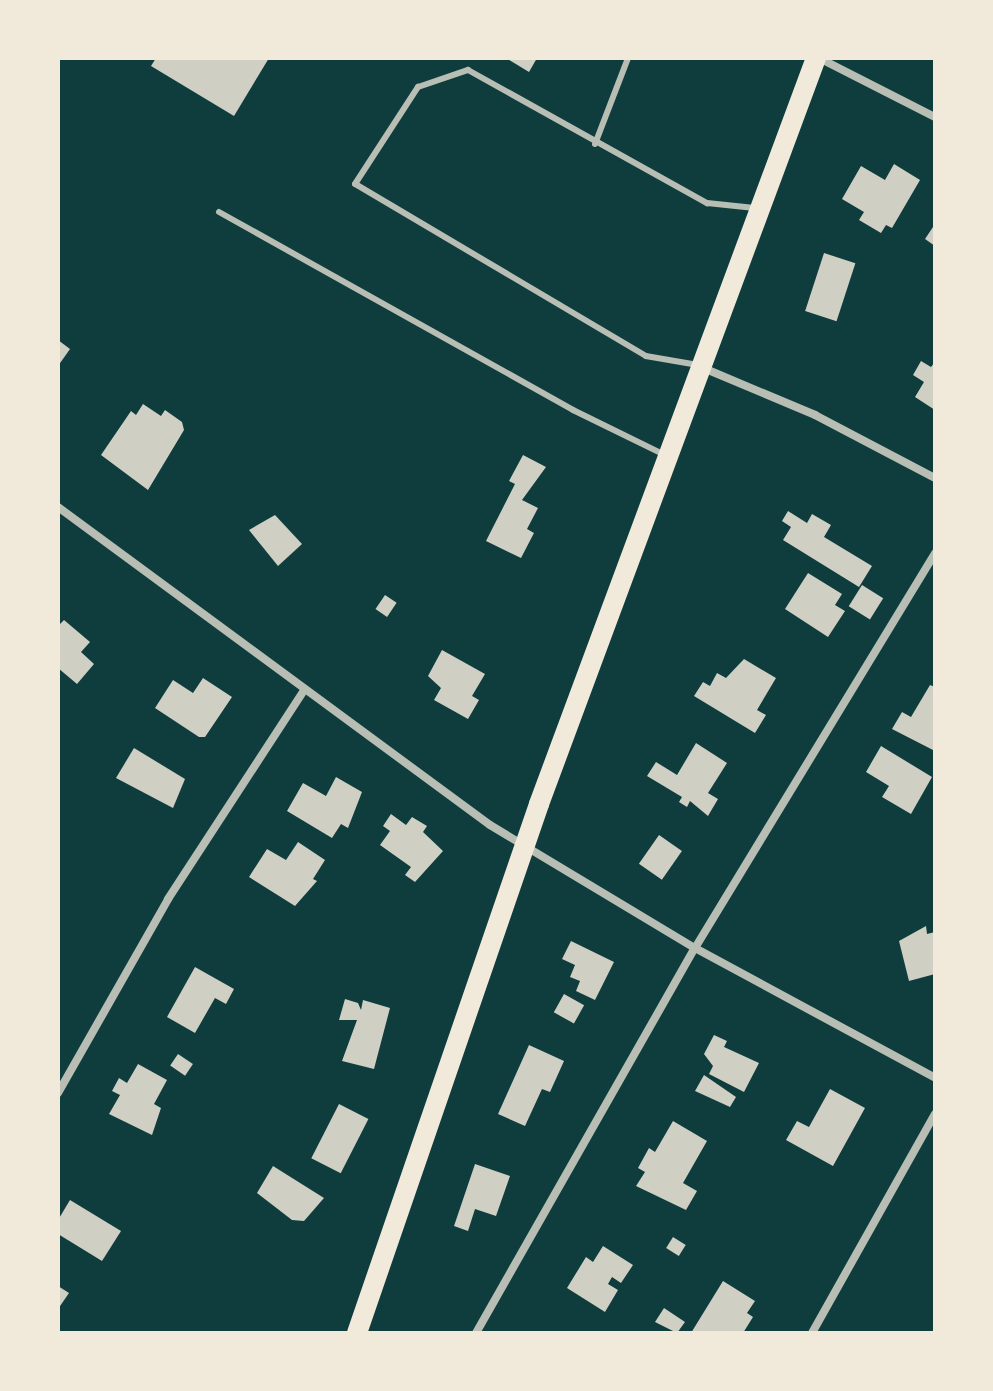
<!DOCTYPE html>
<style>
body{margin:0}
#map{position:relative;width:993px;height:1391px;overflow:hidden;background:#0f3d3e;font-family:"Work Sans",sans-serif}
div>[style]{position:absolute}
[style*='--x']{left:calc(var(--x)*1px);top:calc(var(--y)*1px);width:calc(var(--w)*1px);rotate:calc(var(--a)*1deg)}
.building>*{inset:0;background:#cfcfc3;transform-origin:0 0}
.service>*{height:6px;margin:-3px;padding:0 3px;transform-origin:3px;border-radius:3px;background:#b8beb3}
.minor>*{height:8px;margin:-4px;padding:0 4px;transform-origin:4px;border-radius:4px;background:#b8beb3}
.primary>*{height:20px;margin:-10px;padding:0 10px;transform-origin:10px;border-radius:10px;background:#f1e9da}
span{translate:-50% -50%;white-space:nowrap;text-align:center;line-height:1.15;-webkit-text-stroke:6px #f1e9da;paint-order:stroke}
.frame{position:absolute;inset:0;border:60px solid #f1e9da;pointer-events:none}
</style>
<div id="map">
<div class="building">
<div style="clip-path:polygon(156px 58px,269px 58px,234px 116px,151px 66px)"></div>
<div style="clip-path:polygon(506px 58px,537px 58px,529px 72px)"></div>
<div style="clip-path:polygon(894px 164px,920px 180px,892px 228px,886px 225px,881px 233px,859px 220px,864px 212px,842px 199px,861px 166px,885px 180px)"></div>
<div style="clip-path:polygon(935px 224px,935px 246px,925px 239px)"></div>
<div style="left:824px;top:253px;width:33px;height:61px;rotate:18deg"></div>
<div style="clip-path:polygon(58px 340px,70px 349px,58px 366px)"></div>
<div style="clip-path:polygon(921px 361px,931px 367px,935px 362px,935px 410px,915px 397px,924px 382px,913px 375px)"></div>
<div style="clip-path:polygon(143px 404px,161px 416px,165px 410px,182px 422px,184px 430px,148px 490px,101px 455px,131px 411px,136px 415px)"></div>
<div style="clip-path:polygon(523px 455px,546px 467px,522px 500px,538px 508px,527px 529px,534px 533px,521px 558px,486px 541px,515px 484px,509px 481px)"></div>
<div style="clip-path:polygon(788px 511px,807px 523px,812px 514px,831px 525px,824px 537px,872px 566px,859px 587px,783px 540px,791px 527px,782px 521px)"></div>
<div style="clip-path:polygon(275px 515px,302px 544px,278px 566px,249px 530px)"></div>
<div style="clip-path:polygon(808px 573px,842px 594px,835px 605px,845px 611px,828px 637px,785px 609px)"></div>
<div style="left:862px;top:585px;width:25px;height:25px;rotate:32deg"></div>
<div style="left:385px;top:595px;width:14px;height:17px;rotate:34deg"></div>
<div style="clip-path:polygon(64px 620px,90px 642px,81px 652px,94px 664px,77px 684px,58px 668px,58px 626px)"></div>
<div style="clip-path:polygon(442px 650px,485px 674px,472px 696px,479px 700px,468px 719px,434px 700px,441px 688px,428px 676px)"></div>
<div style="clip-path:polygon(744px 659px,776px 678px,757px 710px,766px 715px,755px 733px,694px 696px,703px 682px,710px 686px,717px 673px,726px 678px)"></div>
<div style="clip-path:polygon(203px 678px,232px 697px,205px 737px,199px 737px,155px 708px,173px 680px,193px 693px)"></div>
<div style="clip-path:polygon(930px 685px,935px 687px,933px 750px,892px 729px,902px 712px,911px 717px)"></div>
<div style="clip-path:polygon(696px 743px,727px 763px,708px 793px,718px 799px,708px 816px,690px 801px,687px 807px,679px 802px,682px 797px,647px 776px,656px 762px,677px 775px)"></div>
<div style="clip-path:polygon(881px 746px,932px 777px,911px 814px,882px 797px,889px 786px,866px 772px)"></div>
<div style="clip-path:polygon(134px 748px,185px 779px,173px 808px,116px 778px)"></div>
<div style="clip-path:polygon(336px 777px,362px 792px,348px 828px,341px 824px,332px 838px,287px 811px,303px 783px,326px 796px)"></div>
<div style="clip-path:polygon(391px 814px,406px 825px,412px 817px,427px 826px,423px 832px,443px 851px,415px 882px,405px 875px,411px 867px,380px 845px,390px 831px,383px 826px)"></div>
<div style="left:659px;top:835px;width:28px;height:35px;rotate:35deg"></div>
<div style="clip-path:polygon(298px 842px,325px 860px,313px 879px,317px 881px,295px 906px,249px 877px,267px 849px,286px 860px)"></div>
<div style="clip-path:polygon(926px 926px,927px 934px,935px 932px,935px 974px,909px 981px,899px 941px)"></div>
<div style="clip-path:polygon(571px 941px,614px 962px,595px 1000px,576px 991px,580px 981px,570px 977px,575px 965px,562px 959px)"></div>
<div style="clip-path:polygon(195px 967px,234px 989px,226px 1004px,215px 998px,195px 1033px,167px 1017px)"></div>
<div style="left:564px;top:994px;width:23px;height:21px;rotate:29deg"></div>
<div style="clip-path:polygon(345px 999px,358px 1003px,361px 1010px,363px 1000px,390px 1008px,374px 1069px,342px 1061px,357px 1020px,339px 1020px)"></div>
<div style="clip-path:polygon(714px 1035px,727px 1041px,724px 1047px,759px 1063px,744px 1092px,709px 1074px,713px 1066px,704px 1054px)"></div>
<div style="clip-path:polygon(529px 1045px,564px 1061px,550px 1092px,542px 1089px,525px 1126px,498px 1114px)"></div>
<div style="left:178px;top:1054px;width:18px;height:14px;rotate:34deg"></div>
<div style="clip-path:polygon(138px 1064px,167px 1080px,154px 1104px,161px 1108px,152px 1135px,109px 1114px,120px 1095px,112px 1091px,119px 1078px,127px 1083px)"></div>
<div style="clip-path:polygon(704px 1075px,736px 1097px,730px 1107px,695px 1091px)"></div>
<div style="clip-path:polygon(830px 1089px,865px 1108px,833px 1166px,786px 1140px,797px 1121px,809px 1127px)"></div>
<div style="left:339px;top:1104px;width:33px;height:61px;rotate:27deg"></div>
<div style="clip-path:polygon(673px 1121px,707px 1141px,683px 1183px,697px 1191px,686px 1210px,636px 1186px,645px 1172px,638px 1168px,649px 1148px,655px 1152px)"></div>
<div style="clip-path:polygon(475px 1164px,510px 1176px,496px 1216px,475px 1209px,468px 1231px,454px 1226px)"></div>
<div style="clip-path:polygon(273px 1166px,324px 1198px,304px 1221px,292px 1220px,257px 1193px)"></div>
<div style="clip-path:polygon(70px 1200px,121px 1231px,102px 1261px,58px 1234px,58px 1220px)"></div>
<div style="left:673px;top:1237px;width:15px;height:13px;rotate:32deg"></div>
<div style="clip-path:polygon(603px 1246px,633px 1265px,621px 1283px,612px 1277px,608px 1284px,618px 1290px,605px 1312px,567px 1288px,586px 1257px,593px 1262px)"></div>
<div style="clip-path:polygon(723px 1281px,755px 1301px,747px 1313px,753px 1317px,743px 1333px,691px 1333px)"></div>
<div style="clip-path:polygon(58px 1286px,69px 1293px,58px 1309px)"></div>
<div style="clip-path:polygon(664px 1308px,685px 1322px,677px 1333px,655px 1322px)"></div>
</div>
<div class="service">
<div style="--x:595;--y:144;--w:92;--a:-69"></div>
<div style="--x:219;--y:212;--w:406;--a:29.2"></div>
<div style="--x:573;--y:410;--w:102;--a:26.1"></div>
<div style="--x:698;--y:365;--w:53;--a:-170.2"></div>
<div style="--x:646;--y:356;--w:338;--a:-149.4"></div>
<div style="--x:355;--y:184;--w:116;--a:-57"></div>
<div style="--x:418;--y:87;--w:53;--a:-18.8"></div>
<div style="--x:468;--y:70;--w:274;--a:29.1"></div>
<div style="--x:707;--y:203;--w:48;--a:5.9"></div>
</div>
<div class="minor">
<div style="--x:819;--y:58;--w:130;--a:27"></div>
<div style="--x:701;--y:367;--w:124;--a:22.8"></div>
<div style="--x:815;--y:415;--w:136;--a:27.7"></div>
<div style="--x:58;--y:507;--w:536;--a:36.36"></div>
<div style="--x:490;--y:825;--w:239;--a:31"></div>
<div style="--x:695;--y:948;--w:273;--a:28.4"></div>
<div style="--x:58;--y:1093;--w:223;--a:-60.4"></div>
<div style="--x:168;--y:899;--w:249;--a:-56.9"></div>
<div style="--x:476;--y:1333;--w:443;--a:-60.4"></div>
<div style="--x:695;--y:948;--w:462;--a:-58.7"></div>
<div style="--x:812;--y:1333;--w:251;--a:-60.7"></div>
</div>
<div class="primary">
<div style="--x:357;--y:1333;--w:559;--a:-71.01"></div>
<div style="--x:539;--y:804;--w:796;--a:-69.63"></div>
</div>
<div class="frame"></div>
</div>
